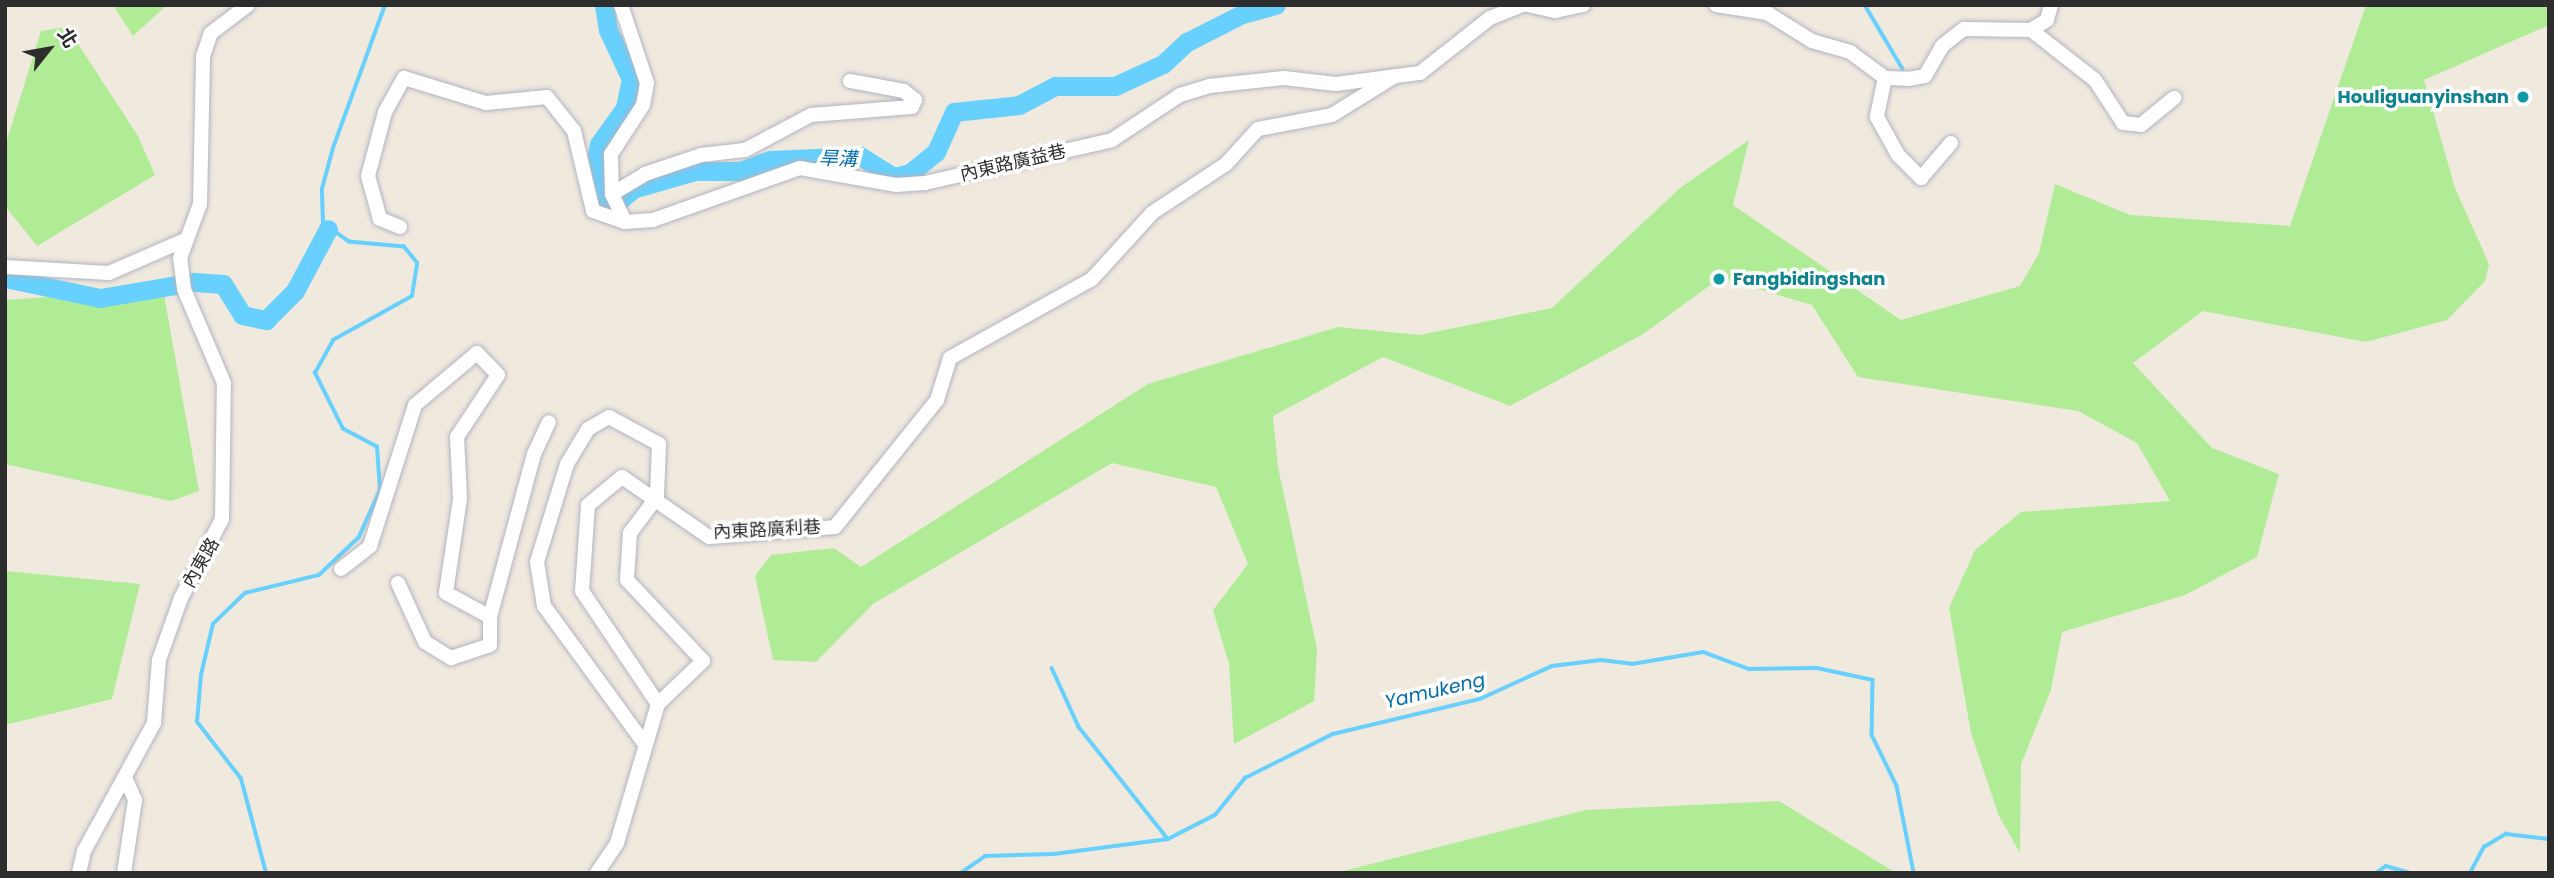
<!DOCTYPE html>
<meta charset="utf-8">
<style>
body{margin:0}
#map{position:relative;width:2554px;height:878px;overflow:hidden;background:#f0e9de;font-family:Poppins,"Noto Sans TC",sans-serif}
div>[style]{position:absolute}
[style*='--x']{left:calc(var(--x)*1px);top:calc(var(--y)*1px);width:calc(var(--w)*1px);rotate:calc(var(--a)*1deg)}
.green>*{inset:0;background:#b0ec95}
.stream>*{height:3.5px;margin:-1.75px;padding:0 1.75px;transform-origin:1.75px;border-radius:1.75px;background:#67d0fc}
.river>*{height:19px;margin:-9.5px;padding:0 9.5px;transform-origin:9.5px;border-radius:9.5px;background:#67d0fc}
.roads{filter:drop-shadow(0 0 2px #b2b4c2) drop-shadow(0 0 2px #b2b4c2)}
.minor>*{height:14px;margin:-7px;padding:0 7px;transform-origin:7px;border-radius:7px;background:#fff}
.dots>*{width:19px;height:19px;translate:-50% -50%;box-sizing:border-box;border:4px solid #fff;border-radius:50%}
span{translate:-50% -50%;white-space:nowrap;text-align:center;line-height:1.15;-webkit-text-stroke:7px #fff;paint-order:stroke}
.culture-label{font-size:18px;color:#0d838f;font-weight:700}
.right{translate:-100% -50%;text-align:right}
.left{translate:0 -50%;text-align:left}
.street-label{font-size:18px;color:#2d2d2d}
.water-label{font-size:19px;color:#006dae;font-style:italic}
.frame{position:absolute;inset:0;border:7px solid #2d2d2d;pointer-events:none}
.north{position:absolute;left:14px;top:14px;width:70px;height:70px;-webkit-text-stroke:5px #fff;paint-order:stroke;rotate:59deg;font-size:19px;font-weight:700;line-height:28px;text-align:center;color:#2d2d2d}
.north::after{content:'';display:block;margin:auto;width:24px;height:32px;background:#2d2d2d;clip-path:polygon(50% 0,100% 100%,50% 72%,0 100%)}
</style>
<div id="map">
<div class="green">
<div style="clip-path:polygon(113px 5px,167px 5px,133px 36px)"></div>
<div style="clip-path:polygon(2366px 5px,2549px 5px,2549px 25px,2424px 80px,2455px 188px,2489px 264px,2485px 281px,2447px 320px,2366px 342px,2203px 311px,2133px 363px,2212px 448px,2279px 474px,2257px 557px,2185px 595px,2062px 632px,2051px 690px,2021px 764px,2020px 853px,1999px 816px,1971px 733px,1949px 608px,1975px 550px,2021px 512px,2170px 501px,2137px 443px,2078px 411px,1858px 377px,1812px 305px,1720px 278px,1643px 334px,1510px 406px,1383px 357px,1273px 416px,1278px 467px,1317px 649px,1314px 701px,1234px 744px,1229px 664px,1213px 610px,1248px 564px,1216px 487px,1112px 463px,873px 604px,816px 662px,773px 660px,755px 576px,771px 555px,834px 548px,861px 567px,1148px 384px,1338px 327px,1420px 335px,1552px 308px,1680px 188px,1749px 140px,1733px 205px,1901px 320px,2020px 286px,2039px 253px,2055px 184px,2130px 215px,2290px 226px)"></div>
<div style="clip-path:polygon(67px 27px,138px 136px,155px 175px,37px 246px,5px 206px,5px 146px,41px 31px)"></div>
<div style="clip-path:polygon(163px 289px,199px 491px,171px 501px,5px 464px,5px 300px)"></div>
<div style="clip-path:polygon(5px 571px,140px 584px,112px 699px,5px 725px)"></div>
<div style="clip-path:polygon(1779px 801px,1896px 873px,1335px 873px,1586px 810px)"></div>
</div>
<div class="stream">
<div style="--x:1865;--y:5;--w:74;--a:59.3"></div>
<div style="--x:1052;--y:668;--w:65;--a:65.4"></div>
<div style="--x:1079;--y:727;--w:143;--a:51.5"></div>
<div style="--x:266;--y:873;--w:97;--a:-104.9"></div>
<div style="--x:241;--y:779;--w:72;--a:-127.7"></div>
<div style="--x:197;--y:722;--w:47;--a:-85.1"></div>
<div style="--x:201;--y:675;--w:52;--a:-76.8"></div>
<div style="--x:213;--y:624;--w:45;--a:-44.1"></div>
<div style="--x:245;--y:593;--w:76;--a:-13.7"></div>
<div style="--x:319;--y:575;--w:55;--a:-43.5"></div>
<div style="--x:359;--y:537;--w:51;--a:-65.9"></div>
<div style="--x:380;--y:490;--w:43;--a:-94"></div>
<div style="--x:377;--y:447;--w:38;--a:-152"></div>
<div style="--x:343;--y:429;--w:63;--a:-116.6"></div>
<div style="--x:315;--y:373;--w:38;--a:-61"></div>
<div style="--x:333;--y:340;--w:90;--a:-29.1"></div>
<div style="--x:412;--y:296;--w:33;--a:-81"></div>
<div style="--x:417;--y:263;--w:21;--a:-129"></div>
<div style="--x:404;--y:247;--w:55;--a:-174.8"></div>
<div style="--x:349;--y:242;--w:32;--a:-144"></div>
<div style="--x:323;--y:223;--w:34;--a:-92"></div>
<div style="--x:322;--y:189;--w:42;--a:-75"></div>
<div style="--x:333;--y:148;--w:152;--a:-70"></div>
<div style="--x:961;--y:873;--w:29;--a:-35"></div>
<div style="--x:985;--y:856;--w:69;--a:-1.7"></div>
<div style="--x:1054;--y:854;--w:115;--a:-7.5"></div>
<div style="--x:1168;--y:839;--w:53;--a:-27.1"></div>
<div style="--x:1215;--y:815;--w:48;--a:-51"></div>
<div style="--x:1245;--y:778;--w:98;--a:-26.6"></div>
<div style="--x:1333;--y:734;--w:151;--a:-13.4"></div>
<div style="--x:1480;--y:699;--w:79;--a:-24.6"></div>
<div style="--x:1552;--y:666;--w:49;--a:-7"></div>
<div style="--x:1601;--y:660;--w:31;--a:7"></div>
<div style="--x:1632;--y:664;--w:72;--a:-9.6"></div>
<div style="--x:1703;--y:652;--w:49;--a:20.3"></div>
<div style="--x:1749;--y:669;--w:68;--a:-0.8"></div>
<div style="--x:1817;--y:668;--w:57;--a:12.1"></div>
<div style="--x:1873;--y:680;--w:55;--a:91"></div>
<div style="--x:1872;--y:735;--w:57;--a:63.9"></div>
<div style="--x:1897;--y:786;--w:89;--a:78.9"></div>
<div style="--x:2376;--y:873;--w:12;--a:-35"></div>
<div style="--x:2386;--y:866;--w:26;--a:16"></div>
<div style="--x:2470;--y:873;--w:30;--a:-62"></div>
<div style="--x:2484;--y:847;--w:26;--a:-31"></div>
<div style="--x:2506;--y:834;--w:43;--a:6.6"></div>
</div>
<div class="river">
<div style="--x:604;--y:5;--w:25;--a:81"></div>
<div style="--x:608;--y:30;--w:54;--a:64.9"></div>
<div style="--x:631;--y:79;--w:30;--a:102"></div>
<div style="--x:625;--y:108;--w:44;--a:125.8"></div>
<div style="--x:599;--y:144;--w:25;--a:101"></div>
<div style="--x:594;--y:169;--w:34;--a:76"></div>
<div style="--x:602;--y:202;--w:10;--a:29"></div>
<div style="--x:611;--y:207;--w:28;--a:-39"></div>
<div style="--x:633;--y:189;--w:65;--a:-16.2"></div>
<div style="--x:695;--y:171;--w:45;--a:0"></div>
<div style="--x:740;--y:171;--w:33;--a:-20"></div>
<div style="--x:771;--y:160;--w:89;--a:-2.6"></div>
<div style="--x:860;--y:156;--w:40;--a:32"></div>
<div style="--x:894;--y:177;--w:16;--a:-14"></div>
<div style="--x:910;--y:173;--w:33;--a:-39"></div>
<div style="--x:936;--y:152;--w:44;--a:-65.8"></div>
<div style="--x:954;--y:112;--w:65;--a:-6.1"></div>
<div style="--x:1019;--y:105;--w:41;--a:-27.8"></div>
<div style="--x:1055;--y:86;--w:60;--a:0"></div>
<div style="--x:1115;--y:86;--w:53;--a:-24.6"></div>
<div style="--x:1163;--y:64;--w:33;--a:-43"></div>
<div style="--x:1187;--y:42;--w:62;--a:-27"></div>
<div style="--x:1242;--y:14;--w:35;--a:-15"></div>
<div style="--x:5;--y:278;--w:97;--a:11.9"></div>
<div style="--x:100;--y:298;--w:95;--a:-9.7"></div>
<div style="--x:194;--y:282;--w:29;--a:4"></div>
<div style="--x:223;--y:284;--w:36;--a:58"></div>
<div style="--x:242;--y:315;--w:25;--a:12"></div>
<div style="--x:266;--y:320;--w:41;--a:-45"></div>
<div style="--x:295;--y:291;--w:70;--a:-62"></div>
</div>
<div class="roads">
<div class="minor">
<div style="--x:621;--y:5;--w:82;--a:71.6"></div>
<div style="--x:647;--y:83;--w:22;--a:100"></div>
<div style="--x:643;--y:105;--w:59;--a:123.1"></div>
<div style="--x:611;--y:154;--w:40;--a:88.6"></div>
<div style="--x:612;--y:194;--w:31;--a:65"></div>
<div style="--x:625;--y:222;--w:28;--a:-4"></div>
<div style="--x:653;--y:220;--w:156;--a:-19.5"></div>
<div style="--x:800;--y:168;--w:97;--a:10"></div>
<div style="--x:896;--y:185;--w:29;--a:-4"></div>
<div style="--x:925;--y:183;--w:192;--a:-12.9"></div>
<div style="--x:1112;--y:140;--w:82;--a:-33.5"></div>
<div style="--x:1180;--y:95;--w:30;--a:-17"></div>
<div style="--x:1209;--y:86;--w:75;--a:-6.1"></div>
<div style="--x:1284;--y:78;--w:52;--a:6.6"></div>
<div style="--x:1336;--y:84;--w:85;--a:-7.5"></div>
<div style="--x:1420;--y:73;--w:89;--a:-38.2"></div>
<div style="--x:1490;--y:18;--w:35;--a:-22"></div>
<div style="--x:1528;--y:5;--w:28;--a:13"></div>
<div style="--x:1555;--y:11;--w:29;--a:-12"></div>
<div style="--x:1716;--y:5;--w:52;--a:8.9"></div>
<div style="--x:1767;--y:13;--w:53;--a:31.9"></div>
<div style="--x:1812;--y:41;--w:40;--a:16"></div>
<div style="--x:1850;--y:52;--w:44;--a:36.6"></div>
<div style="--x:1885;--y:78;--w:23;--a:2"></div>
<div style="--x:1908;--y:79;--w:17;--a:-10"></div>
<div style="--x:1925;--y:76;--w:34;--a:-60"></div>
<div style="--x:1942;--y:46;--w:28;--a:-38"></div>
<div style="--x:1964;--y:29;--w:67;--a:0.9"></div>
<div style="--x:2031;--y:30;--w:19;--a:-32"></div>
<div style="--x:2047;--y:20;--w:16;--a:-75"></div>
<div style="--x:2031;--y:30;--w:81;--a:38"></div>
<div style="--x:2095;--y:80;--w:51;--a:56.9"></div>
<div style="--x:2123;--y:123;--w:18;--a:6"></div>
<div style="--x:2141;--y:125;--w:43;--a:-39.3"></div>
<div style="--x:1885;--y:78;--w:40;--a:102"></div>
<div style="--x:1877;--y:117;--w:43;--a:61.1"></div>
<div style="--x:1898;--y:155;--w:33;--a:45"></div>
<div style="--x:1921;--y:178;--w:46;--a:-49.4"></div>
<div style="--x:612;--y:194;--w:39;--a:-31"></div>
<div style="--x:645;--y:174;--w:59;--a:-18.7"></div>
<div style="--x:701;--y:155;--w:44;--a:-6.5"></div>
<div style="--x:745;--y:150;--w:75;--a:-27.9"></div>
<div style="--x:811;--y:115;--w:101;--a:-4.5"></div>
<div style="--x:912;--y:107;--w:8;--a:-67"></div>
<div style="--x:915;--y:100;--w:14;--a:-141"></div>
<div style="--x:904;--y:91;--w:55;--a:-169.5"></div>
<div style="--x:400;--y:227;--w:22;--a:-158"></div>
<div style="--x:380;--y:219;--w:45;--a:-105.6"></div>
<div style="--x:368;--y:176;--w:66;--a:-75.1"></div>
<div style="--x:385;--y:112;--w:39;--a:-61"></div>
<div style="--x:404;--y:78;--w:86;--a:17"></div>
<div style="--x:486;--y:103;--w:61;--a:-5.6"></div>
<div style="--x:547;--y:97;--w:43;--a:51.5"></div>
<div style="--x:574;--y:131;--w:82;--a:76.6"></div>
<div style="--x:593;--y:211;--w:34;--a:19"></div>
<div style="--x:5;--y:267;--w:104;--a:3.3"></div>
<div style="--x:109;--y:273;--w:83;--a:-23.5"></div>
<div style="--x:341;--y:569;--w:37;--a:-38"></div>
<div style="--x:370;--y:546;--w:148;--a:-72.3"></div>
<div style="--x:415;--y:405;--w:81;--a:-40"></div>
<div style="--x:477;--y:353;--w:30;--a:46"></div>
<div style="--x:498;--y:375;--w:74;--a:123.5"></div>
<div style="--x:457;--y:437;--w:62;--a:87.2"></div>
<div style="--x:460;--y:499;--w:95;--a:98.5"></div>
<div style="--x:446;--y:593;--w:50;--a:28.6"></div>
<div style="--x:490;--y:617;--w:169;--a:-74.9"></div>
<div style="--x:534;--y:454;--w:35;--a:-65"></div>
<div style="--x:398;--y:583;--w:65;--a:65.4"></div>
<div style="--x:425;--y:642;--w:31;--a:32"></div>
<div style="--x:451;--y:658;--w:41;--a:-18.4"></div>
<div style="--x:490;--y:645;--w:28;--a:-90"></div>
<div style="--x:644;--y:743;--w:170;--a:-126.1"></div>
<div style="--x:544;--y:606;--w:45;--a:-99"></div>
<div style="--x:537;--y:562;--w:102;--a:-73"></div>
<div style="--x:567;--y:464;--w:41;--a:-59"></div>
<div style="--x:588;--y:429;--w:24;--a:-30"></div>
<div style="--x:609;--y:417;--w:57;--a:28.4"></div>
<div style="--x:659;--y:444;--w:53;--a:92.2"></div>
<div style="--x:657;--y:497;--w:45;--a:126.9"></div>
<div style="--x:630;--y:533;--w:47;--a:93.7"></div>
<div style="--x:627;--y:580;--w:111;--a:46.8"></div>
<div style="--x:703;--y:661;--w:62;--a:136.3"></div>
<div style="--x:79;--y:873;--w:23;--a:-77"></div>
<div style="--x:84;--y:851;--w:146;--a:-61.3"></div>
<div style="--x:154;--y:723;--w:63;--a:-85.5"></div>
<div style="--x:159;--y:660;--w:66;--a:-70.5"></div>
<div style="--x:181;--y:598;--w:89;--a:-62.6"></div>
<div style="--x:222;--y:519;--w:136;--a:-89.2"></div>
<div style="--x:224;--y:383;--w:102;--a:-113.1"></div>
<div style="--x:184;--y:289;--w:31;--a:-97"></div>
<div style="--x:180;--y:258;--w:58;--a:-69.7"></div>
<div style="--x:200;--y:204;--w:148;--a:-88.8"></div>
<div style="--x:203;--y:56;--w:24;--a:-71"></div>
<div style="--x:211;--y:33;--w:46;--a:-37.1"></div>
<div style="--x:124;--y:873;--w:74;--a:-81.4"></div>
<div style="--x:135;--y:800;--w:24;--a:-114"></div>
<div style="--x:597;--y:873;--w:36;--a:-56"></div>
<div style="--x:617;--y:843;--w:145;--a:-73.6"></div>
<div style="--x:658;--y:704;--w:136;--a:-123.9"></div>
<div style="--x:582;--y:591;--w:86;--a:-86"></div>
<div style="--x:588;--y:505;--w:44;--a:-39.5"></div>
<div style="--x:622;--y:477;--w:106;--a:34.6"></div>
<div style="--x:709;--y:537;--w:126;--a:-4.5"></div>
<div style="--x:835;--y:527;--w:163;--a:-51.2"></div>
<div style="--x:937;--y:400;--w:44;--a:-72.8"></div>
<div style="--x:950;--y:358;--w:162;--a:-29.1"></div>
<div style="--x:1092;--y:279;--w:89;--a:-47.7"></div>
<div style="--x:1152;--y:213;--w:89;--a:-33.5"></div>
<div style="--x:1226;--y:164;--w:47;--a:-47.6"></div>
<div style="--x:1258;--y:129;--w:75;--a:-10.7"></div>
<div style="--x:1332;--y:115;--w:74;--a:-31.8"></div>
</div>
</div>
<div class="dots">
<div style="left:2523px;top:97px;background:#0f9aa8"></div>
<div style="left:1719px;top:279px;background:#0f9aa8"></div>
</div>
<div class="culture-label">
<span class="right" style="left:2509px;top:97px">Houliguanyinshan</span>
<span class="left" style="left:1733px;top:279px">Fangbidingshan</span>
</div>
<div class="street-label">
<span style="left:1013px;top:163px;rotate:-13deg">內東路廣益巷</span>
<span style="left:767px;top:530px;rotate:-3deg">內東路廣利巷</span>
<span style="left:201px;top:563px;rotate:-60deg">內東路</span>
</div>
<div class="water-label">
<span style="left:838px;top:159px;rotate:2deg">旱溝</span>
<span style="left:1435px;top:691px;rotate:-13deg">Yamukeng</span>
</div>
<div class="frame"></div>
<div class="north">北</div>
</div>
